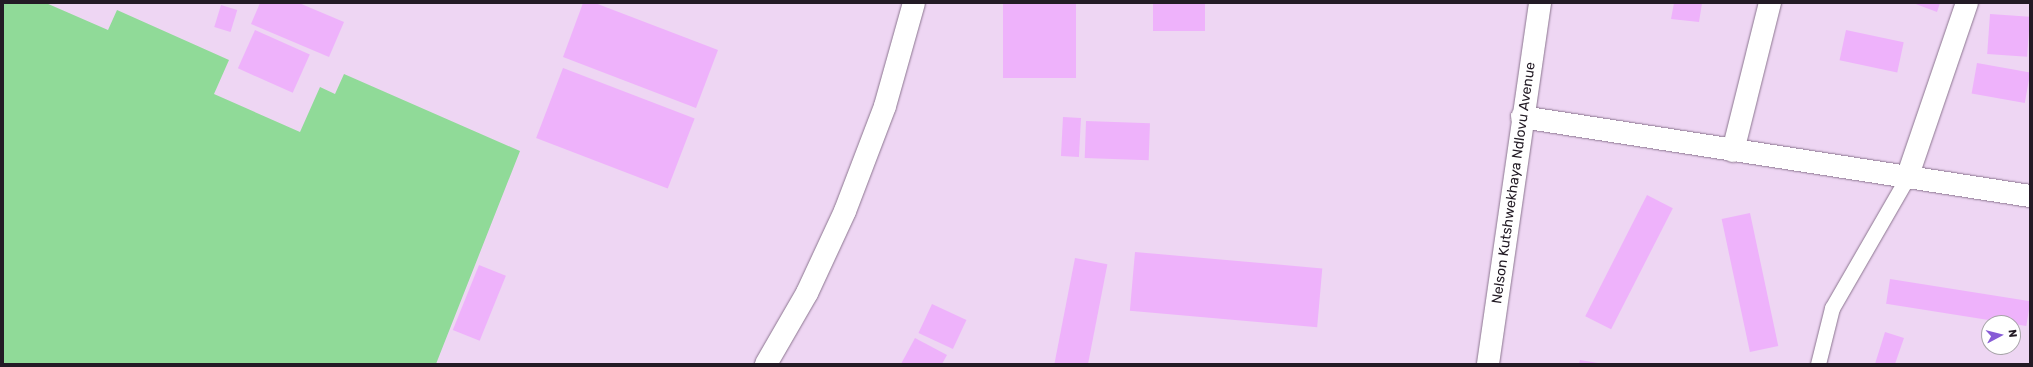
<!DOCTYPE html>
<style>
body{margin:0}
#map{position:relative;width:2033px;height:367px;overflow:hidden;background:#eed6f3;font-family:Rubik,sans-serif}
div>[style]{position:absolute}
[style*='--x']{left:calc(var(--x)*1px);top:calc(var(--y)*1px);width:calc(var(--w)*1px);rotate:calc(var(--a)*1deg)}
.green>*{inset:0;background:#90da98}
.building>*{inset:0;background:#eeb2fb;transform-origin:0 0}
.roads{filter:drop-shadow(0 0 1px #8b758f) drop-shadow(0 0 1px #8b758f)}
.service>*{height:15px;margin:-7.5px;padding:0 7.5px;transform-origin:7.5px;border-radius:7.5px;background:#fff}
.minor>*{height:22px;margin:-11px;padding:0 11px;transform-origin:11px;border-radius:11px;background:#fff}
.tertiary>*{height:22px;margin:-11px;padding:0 11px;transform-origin:11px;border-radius:11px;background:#fff}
span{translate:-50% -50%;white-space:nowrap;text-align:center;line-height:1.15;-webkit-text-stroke:3px #fff;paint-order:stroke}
.street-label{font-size:14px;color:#231b25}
.frame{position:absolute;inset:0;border:4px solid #231b25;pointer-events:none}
.north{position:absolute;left:1981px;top:315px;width:40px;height:40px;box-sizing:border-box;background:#fff;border:1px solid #a7a4a8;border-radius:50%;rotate:83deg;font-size:11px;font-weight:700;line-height:16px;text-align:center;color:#231b25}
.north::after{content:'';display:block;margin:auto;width:14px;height:18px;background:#875cd6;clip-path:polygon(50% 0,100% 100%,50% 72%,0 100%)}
</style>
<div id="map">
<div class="green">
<div style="clip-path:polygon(3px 3px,46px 3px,108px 30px,117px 10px,229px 60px,214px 94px,300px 132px,320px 87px,335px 94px,344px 74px,520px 151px,436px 364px,3px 364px)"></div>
</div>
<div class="building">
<div style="clip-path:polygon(260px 3px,299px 3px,344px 22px,329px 57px,251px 24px)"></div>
<div style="clip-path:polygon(583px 3px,595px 3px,718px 50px,696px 108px,563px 57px)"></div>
<div style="left:1003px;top:3px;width:73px;height:75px"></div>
<div style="left:1153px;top:3px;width:52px;height:28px"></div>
<div style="clip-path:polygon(1674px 3px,1702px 3px,1699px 22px,1671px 19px)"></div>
<div style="clip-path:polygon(1913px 3px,1940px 3px,1937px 12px)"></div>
<div style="left:221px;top:5px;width:17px;height:23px;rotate:17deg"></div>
<div style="left:1990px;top:14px;width:40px;height:40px;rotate:4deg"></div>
<div style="left:255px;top:30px;width:60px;height:42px;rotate:24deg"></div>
<div style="left:1846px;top:30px;width:59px;height:31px;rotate:12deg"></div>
<div style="left:1977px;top:63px;width:54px;height:31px;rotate:10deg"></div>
<div style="left:563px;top:68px;width:141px;height:75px;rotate:21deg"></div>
<div style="left:1063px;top:117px;width:18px;height:39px;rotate:3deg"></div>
<div style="left:1086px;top:121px;width:64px;height:37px;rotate:2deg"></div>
<div style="left:1647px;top:195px;width:29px;height:136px;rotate:27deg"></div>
<div style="left:1750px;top:213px;width:136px;height:29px;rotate:78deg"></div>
<div style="left:1135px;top:252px;width:188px;height:59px;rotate:5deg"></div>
<div style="left:1075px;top:258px;width:33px;height:108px;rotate:11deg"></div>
<div style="left:479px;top:265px;width:29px;height:70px;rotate:22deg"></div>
<div style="left:1890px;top:279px;width:142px;height:25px;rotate:9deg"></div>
<div style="left:932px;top:304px;width:38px;height:32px;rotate:25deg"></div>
<div style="clip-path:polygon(1885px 332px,1904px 338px,1895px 364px,1875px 364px)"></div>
<div style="clip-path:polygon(915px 338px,947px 355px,942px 364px,901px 364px)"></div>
<div style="clip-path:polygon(1580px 360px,1598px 363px,1598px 364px,1579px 364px)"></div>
</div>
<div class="roads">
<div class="service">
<div style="--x:1818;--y:364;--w:58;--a:-76"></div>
<div style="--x:1832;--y:308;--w:150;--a:-60"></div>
</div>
<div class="minor">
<div style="--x:1522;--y:117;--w:514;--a:8.84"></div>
<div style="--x:1733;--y:151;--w:153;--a:-76"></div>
<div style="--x:1907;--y:178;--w:185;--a:-71.1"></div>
</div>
<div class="tertiary">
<div style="--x:766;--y:364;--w:82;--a:-60"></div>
<div style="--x:807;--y:293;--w:90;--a:-65.1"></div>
<div style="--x:845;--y:211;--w:112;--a:-69.1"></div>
<div style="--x:885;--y:106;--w:107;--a:-74.3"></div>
<div style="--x:1488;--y:364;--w:365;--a:-81.8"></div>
</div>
</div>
<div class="street-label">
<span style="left:1514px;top:183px;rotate:-82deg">Nelson Kutshwekhaya Ndlovu Avenue</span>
</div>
<div class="frame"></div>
<div class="north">N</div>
</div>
